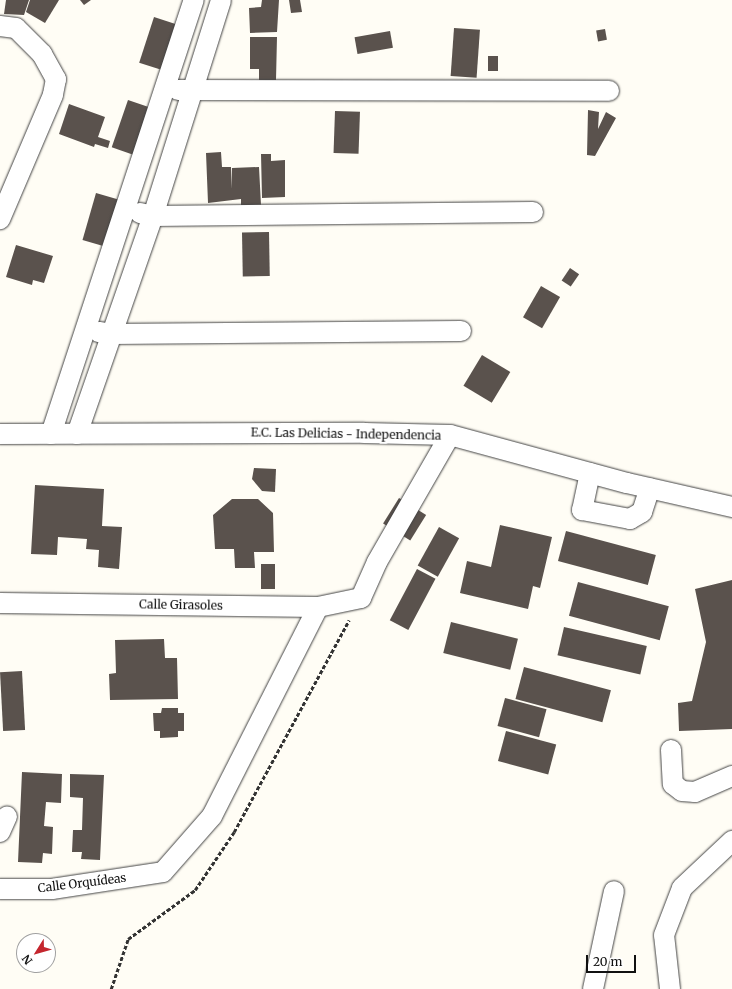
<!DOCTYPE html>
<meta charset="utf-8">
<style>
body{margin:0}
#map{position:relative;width:732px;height:989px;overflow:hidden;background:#fffdf5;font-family:Merriweather,serif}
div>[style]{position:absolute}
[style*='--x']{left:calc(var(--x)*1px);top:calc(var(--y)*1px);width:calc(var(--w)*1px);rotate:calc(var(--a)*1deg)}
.building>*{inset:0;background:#5a524d;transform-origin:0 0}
.path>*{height:2.5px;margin-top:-1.25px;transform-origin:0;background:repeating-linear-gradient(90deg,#333 0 4px,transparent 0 6px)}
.roads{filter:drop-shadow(0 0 1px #444) drop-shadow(0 0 1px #444)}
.minor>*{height:20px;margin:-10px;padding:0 10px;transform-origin:10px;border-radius:10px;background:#fff}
span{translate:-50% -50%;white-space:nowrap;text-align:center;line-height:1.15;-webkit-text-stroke:4px #fff;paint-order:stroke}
.street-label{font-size:12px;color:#111}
.north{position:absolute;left:16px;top:933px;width:40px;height:40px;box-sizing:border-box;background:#fff;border:1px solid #a0a0a0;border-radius:50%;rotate:233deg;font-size:11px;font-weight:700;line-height:16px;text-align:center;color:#111}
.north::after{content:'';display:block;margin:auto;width:14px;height:18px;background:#c4262e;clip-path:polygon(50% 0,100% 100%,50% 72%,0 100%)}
.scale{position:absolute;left:586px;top:955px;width:50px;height:18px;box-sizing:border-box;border:2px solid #111;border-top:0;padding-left:5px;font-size:12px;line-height:14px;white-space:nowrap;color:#111;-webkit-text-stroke:3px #fff;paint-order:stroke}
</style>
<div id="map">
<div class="building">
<div style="clip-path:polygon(6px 0,29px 0,24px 15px,4px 14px)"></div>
<div style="clip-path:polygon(30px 0,59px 0,45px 23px,26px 12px)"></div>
<div style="clip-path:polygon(80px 0,91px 0,84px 5px)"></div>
<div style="clip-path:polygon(262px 0,279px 0,277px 32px,250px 33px,249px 8px,261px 7px)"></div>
<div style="clip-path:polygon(289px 0,300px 0,302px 12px,291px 13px)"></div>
<div style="left:154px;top:17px;width:29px;height:48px;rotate:18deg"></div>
<div style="left:454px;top:28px;width:26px;height:48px;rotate:4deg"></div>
<div style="left:605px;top:29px;width:11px;height:9px;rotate:80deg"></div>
<div style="left:390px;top:31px;width:17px;height:36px;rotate:80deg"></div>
<div style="clip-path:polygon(250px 37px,277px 37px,276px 80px,259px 80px,259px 69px,250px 69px)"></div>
<div style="left:488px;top:56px;width:10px;height:15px"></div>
<div style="left:128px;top:100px;width:28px;height:50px;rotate:19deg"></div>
<div style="clip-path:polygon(69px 104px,105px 117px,98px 137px,110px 141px,108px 148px,95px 144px,94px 147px,59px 134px)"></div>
<div style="clip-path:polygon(588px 110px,599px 112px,598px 129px,606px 112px,616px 118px,595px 156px,587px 155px)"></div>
<div style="left:335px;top:111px;width:25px;height:42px;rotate:2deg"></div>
<div style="clip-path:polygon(221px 152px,222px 167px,231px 167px,232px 189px,232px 168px,259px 167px,261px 205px,241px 206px,241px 199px,208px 203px,206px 153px)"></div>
<div style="clip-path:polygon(261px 154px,271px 154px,271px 161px,285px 160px,285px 197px,262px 198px)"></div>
<div style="left:96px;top:193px;width:25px;height:49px;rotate:16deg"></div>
<div style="left:269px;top:232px;width:44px;height:27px;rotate:89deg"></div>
<div style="clip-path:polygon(16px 245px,53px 256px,44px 283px,33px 280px,32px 285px,6px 277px)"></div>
<div style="left:570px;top:268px;width:11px;height:15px;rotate:34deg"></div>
<div style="left:541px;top:286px;width:22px;height:36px;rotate:30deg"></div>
<div style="left:482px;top:355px;width:33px;height:36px;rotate:31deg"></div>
<div style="clip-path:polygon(254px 468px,276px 469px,275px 492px,262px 491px,252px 479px)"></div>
<div style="clip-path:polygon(35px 485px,104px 489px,102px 526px,122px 527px,119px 569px,98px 567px,99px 550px,86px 549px,87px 539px,58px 537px,57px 555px,31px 554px)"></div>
<div style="left:399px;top:498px;width:32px;height:30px;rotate:32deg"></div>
<div style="clip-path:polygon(232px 499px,258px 499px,273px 513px,274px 552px,254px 552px,255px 568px,235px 568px,234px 549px,215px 549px,213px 515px)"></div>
<div style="clip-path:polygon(500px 525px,552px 537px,540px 588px,533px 586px,528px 609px,460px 593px,467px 561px,491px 567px)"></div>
<div style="left:439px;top:527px;width:23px;height:44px;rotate:29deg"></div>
<div style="left:566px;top:531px;width:93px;height:31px;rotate:15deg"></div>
<div style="left:261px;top:564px;width:14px;height:25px"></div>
<div style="left:417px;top:569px;width:21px;height:58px;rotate:28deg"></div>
<div style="clip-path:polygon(732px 580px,732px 729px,679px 731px,678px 703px,692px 701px,706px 642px,695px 589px)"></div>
<div style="left:578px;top:582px;width:94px;height:35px;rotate:15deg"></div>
<div style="left:451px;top:622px;width:69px;height:32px;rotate:14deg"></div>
<div style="left:564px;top:627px;width:85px;height:29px;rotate:13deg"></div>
<div style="clip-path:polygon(164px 639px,165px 658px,177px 658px,178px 699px,110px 700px,109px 674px,116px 673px,115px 640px)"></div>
<div style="left:524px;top:667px;width:90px;height:33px;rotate:15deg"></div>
<div style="left:22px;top:671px;width:59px;height:22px;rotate:87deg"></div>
<div style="left:505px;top:698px;width:43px;height:29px;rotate:15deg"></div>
<div style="clip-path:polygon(162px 708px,178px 708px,178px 713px,184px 713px,184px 731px,178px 731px,178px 737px,160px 738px,160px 731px,154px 731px,153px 713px,161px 713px)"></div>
<div style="left:506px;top:731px;width:52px;height:31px;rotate:15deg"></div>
<div style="clip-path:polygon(22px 772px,62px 774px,61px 803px,46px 802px,44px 826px,53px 827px,52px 854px,43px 853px,42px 863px,18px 862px)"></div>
<div style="clip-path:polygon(70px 774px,104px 775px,100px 860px,81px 859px,82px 852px,72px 852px,73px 830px,82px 830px,83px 798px,70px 797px)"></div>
</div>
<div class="path">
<div style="--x:111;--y:989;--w:53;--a:-71.2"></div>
<div style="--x:128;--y:939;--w:83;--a:-36.2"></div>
<div style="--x:195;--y:890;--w:70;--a:-56.1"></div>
<div style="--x:234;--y:832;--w:241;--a:-61.5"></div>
</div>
<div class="roads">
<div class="minor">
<div style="--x:0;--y:26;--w:16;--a:7"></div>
<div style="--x:16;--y:28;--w:37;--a:45"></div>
<div style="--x:42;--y:54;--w:29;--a:61"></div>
<div style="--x:56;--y:79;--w:16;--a:101"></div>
<div style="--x:53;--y:95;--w:135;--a:113.1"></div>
<div style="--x:178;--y:90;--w:431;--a:0.1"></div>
<div style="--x:140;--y:213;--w:13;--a:13"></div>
<div style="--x:153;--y:216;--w:380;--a:-0.6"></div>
<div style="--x:99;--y:332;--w:12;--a:9"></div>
<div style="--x:111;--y:334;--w:350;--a:-0.5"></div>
<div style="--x:0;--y:434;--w:364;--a:-0.2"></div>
<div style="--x:364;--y:433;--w:86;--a:1.3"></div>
<div style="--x:450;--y:435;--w:183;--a:15.2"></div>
<div style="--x:627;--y:483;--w:108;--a:12.9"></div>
<div style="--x:51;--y:434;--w:457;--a:-71.8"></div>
<div style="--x:77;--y:434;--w:231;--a:-70.8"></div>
<div style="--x:153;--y:216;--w:226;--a:-72.5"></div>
<div style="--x:590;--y:473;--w:38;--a:102"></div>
<div style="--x:582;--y:510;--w:49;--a:10.6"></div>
<div style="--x:630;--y:519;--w:14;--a:-30"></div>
<div style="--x:642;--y:512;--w:25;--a:-72"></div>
<div style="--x:0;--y:603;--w:318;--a:0.7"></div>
<div style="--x:318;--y:607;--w:44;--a:-11.8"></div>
<div style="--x:361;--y:598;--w:39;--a:-66"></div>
<div style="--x:377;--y:562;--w:146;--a:-60.1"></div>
<div style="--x:671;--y:750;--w:34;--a:87"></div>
<div style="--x:673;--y:784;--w:11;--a:38"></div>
<div style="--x:682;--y:791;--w:13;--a:4"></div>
<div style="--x:695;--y:792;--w:40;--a:-23.4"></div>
<div style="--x:0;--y:832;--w:17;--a:-66"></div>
<div style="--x:0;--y:889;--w:52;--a:0"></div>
<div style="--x:52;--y:889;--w:112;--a:-8.7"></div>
<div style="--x:163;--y:872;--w:74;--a:-48.8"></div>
<div style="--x:212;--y:816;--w:234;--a:-63.1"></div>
<div style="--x:593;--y:989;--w:100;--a:-77.9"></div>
<div style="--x:670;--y:989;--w:54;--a:-96.3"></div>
<div style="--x:664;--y:935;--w:50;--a:-69"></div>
<div style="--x:682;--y:888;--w:69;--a:-43.2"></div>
</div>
</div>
<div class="street-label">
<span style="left:346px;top:434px;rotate:1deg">E.C. Las Delicias - Independencia</span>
<span style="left:181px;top:605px;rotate:1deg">Calle Girasoles</span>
<span style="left:82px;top:883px;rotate:-7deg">Calle Orquídeas</span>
</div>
<div class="north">N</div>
<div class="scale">20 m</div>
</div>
